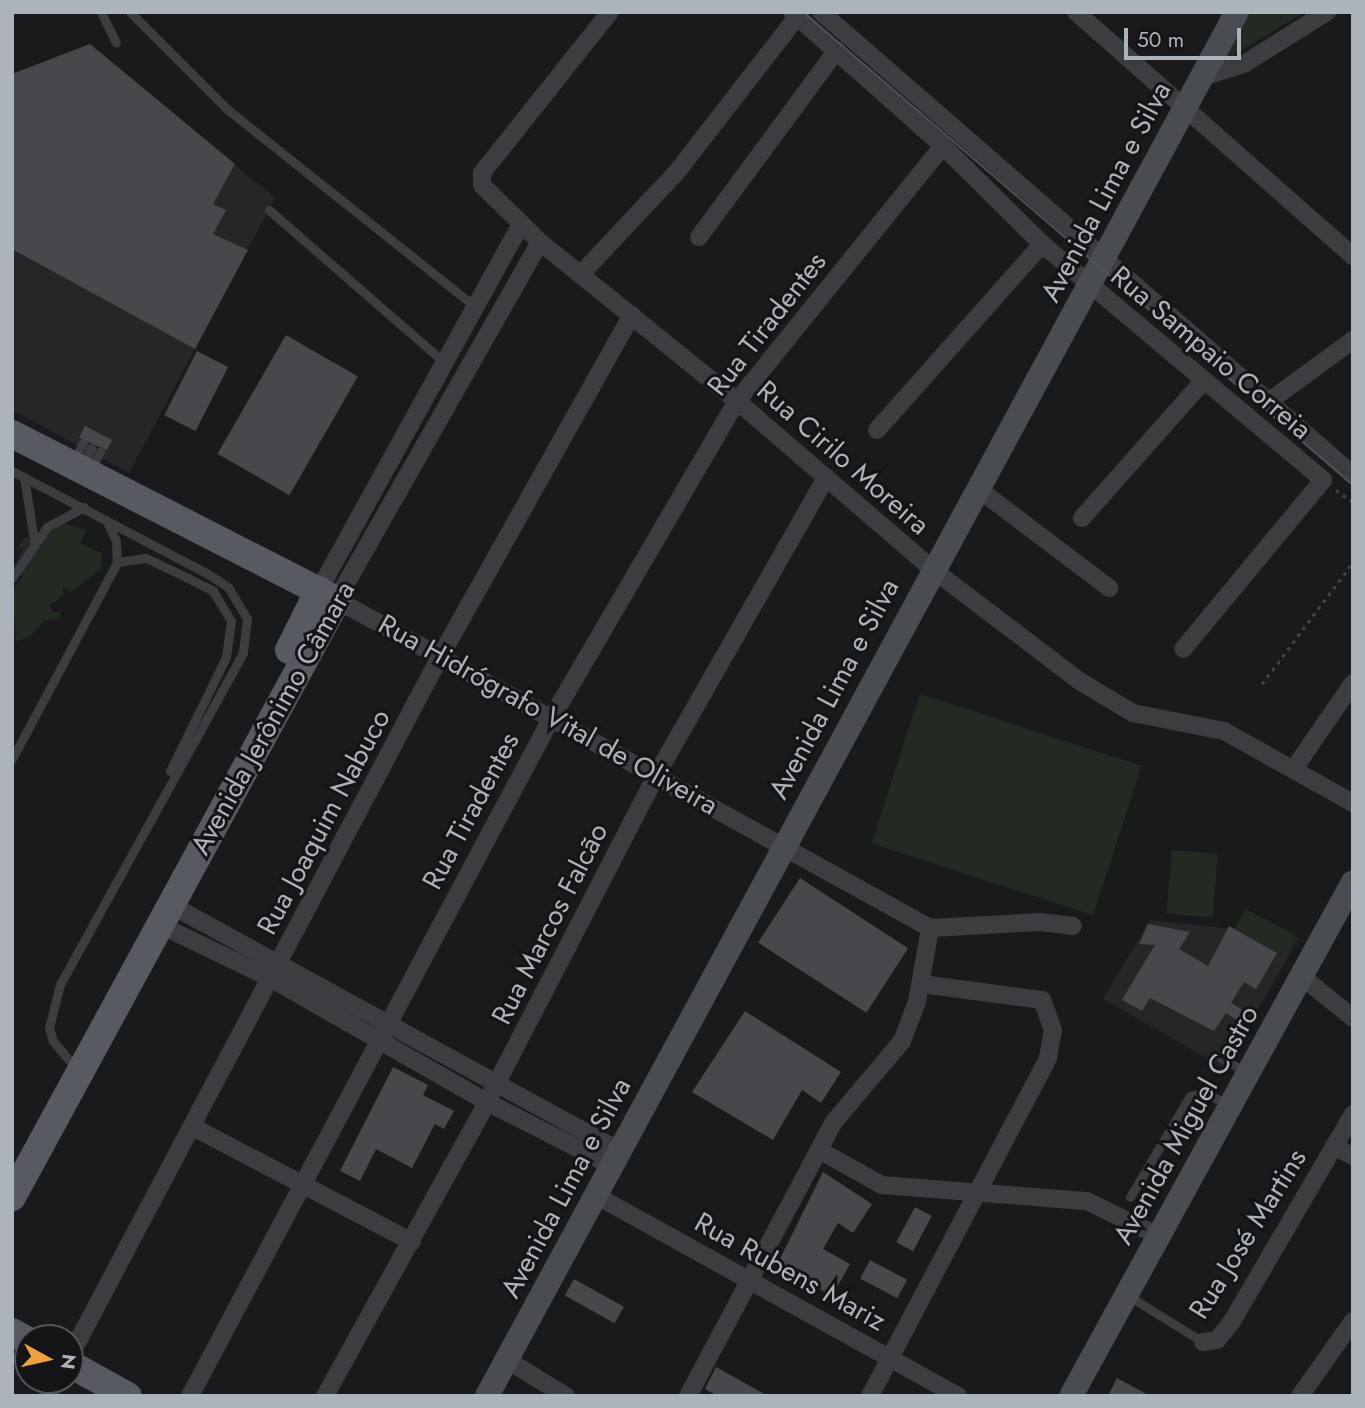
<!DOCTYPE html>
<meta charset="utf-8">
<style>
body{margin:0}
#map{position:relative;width:1365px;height:1408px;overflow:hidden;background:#1a1a1c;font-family:Jost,sans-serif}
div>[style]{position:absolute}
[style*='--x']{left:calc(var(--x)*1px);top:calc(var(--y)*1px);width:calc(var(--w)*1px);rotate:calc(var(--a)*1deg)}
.built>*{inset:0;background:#262629}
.green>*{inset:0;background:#222a22;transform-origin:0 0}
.building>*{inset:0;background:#47484c;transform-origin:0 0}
.path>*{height:2.5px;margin-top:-1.25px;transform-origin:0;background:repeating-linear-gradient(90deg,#414448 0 3.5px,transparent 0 8.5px)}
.lane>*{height:9px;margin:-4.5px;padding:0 4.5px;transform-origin:4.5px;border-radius:4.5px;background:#3b3d41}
.street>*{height:18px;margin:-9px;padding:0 9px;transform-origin:9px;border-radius:9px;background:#3b3d41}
.secondary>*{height:24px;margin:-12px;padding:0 12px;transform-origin:12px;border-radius:12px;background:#494c51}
.primary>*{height:28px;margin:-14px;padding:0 14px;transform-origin:14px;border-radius:14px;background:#575a60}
.tram>*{height:2px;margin:-1px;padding:0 1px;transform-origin:1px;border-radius:1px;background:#4e5156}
span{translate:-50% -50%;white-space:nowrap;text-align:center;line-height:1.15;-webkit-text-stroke:6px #151517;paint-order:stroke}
.street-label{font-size:28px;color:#adb3bb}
.frame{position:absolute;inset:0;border:14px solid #adb3bb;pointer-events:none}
.north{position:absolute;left:14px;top:1324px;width:70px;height:70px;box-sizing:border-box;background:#151517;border:2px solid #525459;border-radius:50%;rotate:98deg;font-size:19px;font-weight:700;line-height:28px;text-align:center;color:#adb3bb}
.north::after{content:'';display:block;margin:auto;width:24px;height:32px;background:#eea140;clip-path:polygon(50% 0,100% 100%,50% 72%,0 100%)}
.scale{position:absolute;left:1124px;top:28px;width:117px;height:32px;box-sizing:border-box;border:4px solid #adb3bb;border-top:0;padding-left:9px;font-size:21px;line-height:24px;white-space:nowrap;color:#adb3bb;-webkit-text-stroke:5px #151517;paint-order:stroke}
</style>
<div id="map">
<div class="built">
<div style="clip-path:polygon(90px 44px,275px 198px,129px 473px,12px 410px,12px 74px)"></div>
<div style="clip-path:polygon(1246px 909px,1299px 938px,1224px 1068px,1103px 999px,1150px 920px,1234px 929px)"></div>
</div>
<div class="green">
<div style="clip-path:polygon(1250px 12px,1305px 12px,1222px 62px)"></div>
<div style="clip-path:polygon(65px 524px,87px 530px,80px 543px,102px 553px,101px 569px,71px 592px,63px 587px,63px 596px,49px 606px,54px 613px,61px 611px,59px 618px,44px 621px,28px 638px,16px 641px,12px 589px,23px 576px,14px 567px,23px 548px,16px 550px,25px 537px,41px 544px,48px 529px)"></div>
<div style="left:920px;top:694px;width:233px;height:157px;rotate:18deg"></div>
<div style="left:1172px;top:850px;width:46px;height:64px;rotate:5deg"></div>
<div style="left:1246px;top:909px;width:55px;height:23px;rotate:28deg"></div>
</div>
<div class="building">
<div style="clip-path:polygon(90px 44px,235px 164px,213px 204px,226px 210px,213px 234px,248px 250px,195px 349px,12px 249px,12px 74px)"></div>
<div style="left:286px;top:335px;width:83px;height:137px;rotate:30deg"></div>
<div style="left:197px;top:351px;width:35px;height:72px;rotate:27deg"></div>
<div style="clip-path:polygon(85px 426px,112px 440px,107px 450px,79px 438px)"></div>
<div style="left:800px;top:878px;width:129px;height:77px;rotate:33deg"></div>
<div style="clip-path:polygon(1148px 924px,1190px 932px,1179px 949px,1208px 966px,1229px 926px,1277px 953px,1256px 989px,1244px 982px,1231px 1003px,1243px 1010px,1237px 1020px,1226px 1013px,1214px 1031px,1150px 998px,1142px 1011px,1122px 1000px,1155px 945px,1139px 944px)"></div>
<div style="clip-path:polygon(745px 1011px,841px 1072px,821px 1103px,802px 1090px,773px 1140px,692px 1092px)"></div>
<div style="clip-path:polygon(393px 1067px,428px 1085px,423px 1095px,454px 1111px,444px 1129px,435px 1124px,412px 1168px,376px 1149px,360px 1181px,340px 1171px)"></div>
<div style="clip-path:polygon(823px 1172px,872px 1204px,853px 1233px,838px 1223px,823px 1249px,850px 1264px,832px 1296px,777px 1265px)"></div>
<div style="left:915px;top:1207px;width:19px;height:40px;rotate:28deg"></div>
<div style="left:870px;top:1260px;width:42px;height:21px;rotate:28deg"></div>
<div style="left:574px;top:1279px;width:57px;height:19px;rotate:29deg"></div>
<div style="clip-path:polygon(716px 1367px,768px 1396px,718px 1396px,705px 1389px)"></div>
<div style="clip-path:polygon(1117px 1378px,1150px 1396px,1108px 1396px)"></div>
</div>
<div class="path">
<div style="--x:1336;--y:490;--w:21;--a:35"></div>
<div style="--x:1262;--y:684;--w:152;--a:-53.3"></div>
</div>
<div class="lane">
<div style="--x:101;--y:12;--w:34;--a:64"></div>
<div style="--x:130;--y:12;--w:139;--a:45"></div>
<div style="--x:228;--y:110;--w:318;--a:38.5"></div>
<div style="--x:269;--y:210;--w:233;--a:41"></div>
<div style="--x:74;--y:460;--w:19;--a:-62"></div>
<div style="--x:82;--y:466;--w:20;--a:-63"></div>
<div style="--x:90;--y:470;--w:21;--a:-61"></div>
<div style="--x:12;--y:471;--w:221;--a:27.7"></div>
<div style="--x:208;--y:574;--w:24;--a:33"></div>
<div style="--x:228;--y:587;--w:37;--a:59"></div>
<div style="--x:247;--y:619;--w:34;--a:97"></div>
<div style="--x:243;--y:653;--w:378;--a:118.9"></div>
<div style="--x:60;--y:984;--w:45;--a:104"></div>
<div style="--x:49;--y:1028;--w:14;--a:73"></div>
<div style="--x:53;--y:1041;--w:35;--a:50"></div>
<div style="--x:24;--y:477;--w:64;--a:81"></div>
<div style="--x:117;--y:562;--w:29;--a:-8"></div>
<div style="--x:146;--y:558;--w:42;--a:25.3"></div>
<div style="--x:184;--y:576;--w:33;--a:27"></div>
<div style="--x:213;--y:591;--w:35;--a:59"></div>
<div style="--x:231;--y:621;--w:36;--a:98"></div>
<div style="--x:226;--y:657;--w:127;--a:116.2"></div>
<div style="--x:12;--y:578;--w:62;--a:-55.5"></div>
<div style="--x:47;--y:527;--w:42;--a:-28.4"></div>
<div style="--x:12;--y:759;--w:223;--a:-61.9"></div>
<div style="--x:117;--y:562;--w:21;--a:-93"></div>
<div style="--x:116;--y:541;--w:23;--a:-115"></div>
<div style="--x:1220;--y:1057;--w:30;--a:30"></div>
<div style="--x:1130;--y:1197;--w:117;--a:-59.3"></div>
<div style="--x:1190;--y:1096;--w:15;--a:-16"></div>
<div style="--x:1204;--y:1092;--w:27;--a:28"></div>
<div style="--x:1127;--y:1295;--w:89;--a:31.7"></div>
</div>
<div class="street">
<div style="--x:610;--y:12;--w:206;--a:128.5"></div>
<div style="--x:482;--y:173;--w:12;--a:90"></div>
<div style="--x:482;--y:185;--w:81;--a:44.5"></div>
<div style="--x:540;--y:242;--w:253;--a:38.9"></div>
<div style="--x:737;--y:401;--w:257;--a:40.7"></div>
<div style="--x:932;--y:569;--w:187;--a:37.2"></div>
<div style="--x:1081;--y:682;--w:61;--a:30.8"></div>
<div style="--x:1133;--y:713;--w:93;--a:11.2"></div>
<div style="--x:1224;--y:731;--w:148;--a:29.2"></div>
<div style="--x:792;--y:12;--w:202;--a:41.6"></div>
<div style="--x:943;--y:146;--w:139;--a:44.7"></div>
<div style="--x:1042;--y:244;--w:367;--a:40"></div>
<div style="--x:1323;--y:480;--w:219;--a:129.6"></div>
<div style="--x:821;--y:12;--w:705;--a:41.03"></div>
<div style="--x:1076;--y:12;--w:369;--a:41.4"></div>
<div style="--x:1200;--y:78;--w:46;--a:-17.7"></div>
<div style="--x:1244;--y:64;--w:98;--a:-32.1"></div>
<div style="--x:699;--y:237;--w:232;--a:-53.6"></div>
<div style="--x:540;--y:242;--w:412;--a:119.6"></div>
<div style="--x:337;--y:600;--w:678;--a:28.95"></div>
<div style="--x:930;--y:928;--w:110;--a:-3.1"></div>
<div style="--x:1040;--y:922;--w:33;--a:7"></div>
<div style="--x:581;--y:274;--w:139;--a:-46.8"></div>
<div style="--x:676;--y:173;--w:197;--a:-52.2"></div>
<div style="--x:1268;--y:402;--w:105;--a:-36.1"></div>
<div style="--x:877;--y:430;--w:249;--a:-48.4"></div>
<div style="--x:977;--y:488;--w:166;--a:37.1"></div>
<div style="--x:1082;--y:518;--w:183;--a:-48.5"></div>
<div style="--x:319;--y:590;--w:418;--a:-61.1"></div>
<div style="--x:1295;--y:767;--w:102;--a:-55.4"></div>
<div style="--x:171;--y:905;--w:512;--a:28.72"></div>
<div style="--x:160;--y:925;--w:124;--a:25.7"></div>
<div style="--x:272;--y:979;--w:248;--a:29.8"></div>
<div style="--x:487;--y:1102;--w:140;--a:27.1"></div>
<div style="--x:1301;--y:976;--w:67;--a:38.9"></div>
<div style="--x:193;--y:1127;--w:247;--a:27.7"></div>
<div style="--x:1334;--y:1146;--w:21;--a:28"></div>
<div style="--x:819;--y:1150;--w:72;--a:29.1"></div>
<div style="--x:882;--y:1185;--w:206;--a:4.5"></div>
<div style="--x:1087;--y:1201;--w:79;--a:26.2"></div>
<div style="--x:597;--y:1196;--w:413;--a:29"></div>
<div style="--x:1203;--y:1342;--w:14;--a:-8"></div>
<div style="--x:1217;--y:1340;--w:22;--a:-51"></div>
<div style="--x:1231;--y:1323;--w:242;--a:-59.7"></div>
<div style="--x:70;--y:1356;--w:793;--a:-62.11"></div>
<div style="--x:441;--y:655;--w:390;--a:-60.7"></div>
<div style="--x:507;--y:1360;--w:69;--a:31.4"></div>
<div style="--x:48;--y:1396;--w:18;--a:-61"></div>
<div style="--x:190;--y:1396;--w:767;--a:-61.93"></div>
<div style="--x:551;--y:719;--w:368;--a:-59.7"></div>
<div style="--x:737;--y:401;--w:328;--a:-51.1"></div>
<div style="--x:325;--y:1396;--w:336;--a:-61.1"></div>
<div style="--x:487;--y:1102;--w:369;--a:-62.6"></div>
<div style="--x:657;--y:774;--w:339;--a:-60.3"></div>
<div style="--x:688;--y:1396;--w:309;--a:-62"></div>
<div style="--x:833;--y:1123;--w:107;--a:-49.9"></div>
<div style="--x:902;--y:1041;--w:42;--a:-69"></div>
<div style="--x:917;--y:1002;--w:75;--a:-80"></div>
<div style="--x:870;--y:1396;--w:382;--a:-62.2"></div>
<div style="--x:1048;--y:1058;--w:28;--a:-80"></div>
<div style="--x:1053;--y:1030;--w:32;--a:-110"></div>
<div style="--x:1042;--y:1000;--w:121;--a:-172.4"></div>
<div style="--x:1300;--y:1396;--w:92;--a:-54.8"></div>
</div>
<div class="secondary">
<div style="--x:487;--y:1396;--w:1574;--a:-61.55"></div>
<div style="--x:1071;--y:1396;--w:586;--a:-61.25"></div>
</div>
<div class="primary">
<div style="--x:12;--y:434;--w:365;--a:27.1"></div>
<div style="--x:337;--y:600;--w:680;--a:118.56"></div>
<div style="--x:289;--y:650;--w:67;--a:-63.4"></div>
<div style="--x:12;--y:1332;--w:18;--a:29"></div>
<div style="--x:70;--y:1364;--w:66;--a:28.9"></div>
</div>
<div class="tram">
<div style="--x:803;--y:12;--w:725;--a:40.7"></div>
</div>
<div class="street-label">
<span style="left:1106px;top:192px;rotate:-62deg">Avenida Lima e Silva</span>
<span style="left:767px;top:324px;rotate:-52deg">Rua Tiradentes</span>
<span style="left:1211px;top:353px;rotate:40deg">Rua Sampaio Correia</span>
<span style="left:843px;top:458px;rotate:41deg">Rua Cirilo Moreira</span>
<span style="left:834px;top:689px;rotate:-62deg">Avenida Lima e Silva</span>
<span style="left:548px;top:715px;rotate:29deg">Rua Hidrógrafo Vital de Oliveira</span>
<span style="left:273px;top:718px;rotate:-61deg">Avenida Jerônimo Câmara</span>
<span style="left:471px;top:811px;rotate:-62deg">Rua Tiradentes</span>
<span style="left:324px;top:822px;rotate:-62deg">Rua Joaquim Nabuco</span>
<span style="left:550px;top:924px;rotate:-63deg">Rua Marcos Falcão</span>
<span style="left:1186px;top:1125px;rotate:-61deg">Avenida Miguel Castro</span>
<span style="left:566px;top:1188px;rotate:-62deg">Avenida Lima e Silva</span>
<span style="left:1248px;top:1234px;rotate:-58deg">Rua José Martins</span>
<span style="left:790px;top:1272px;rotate:29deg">Rua Rubens Mariz</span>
</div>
<div class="frame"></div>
<div class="north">N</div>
<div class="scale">50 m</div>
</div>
